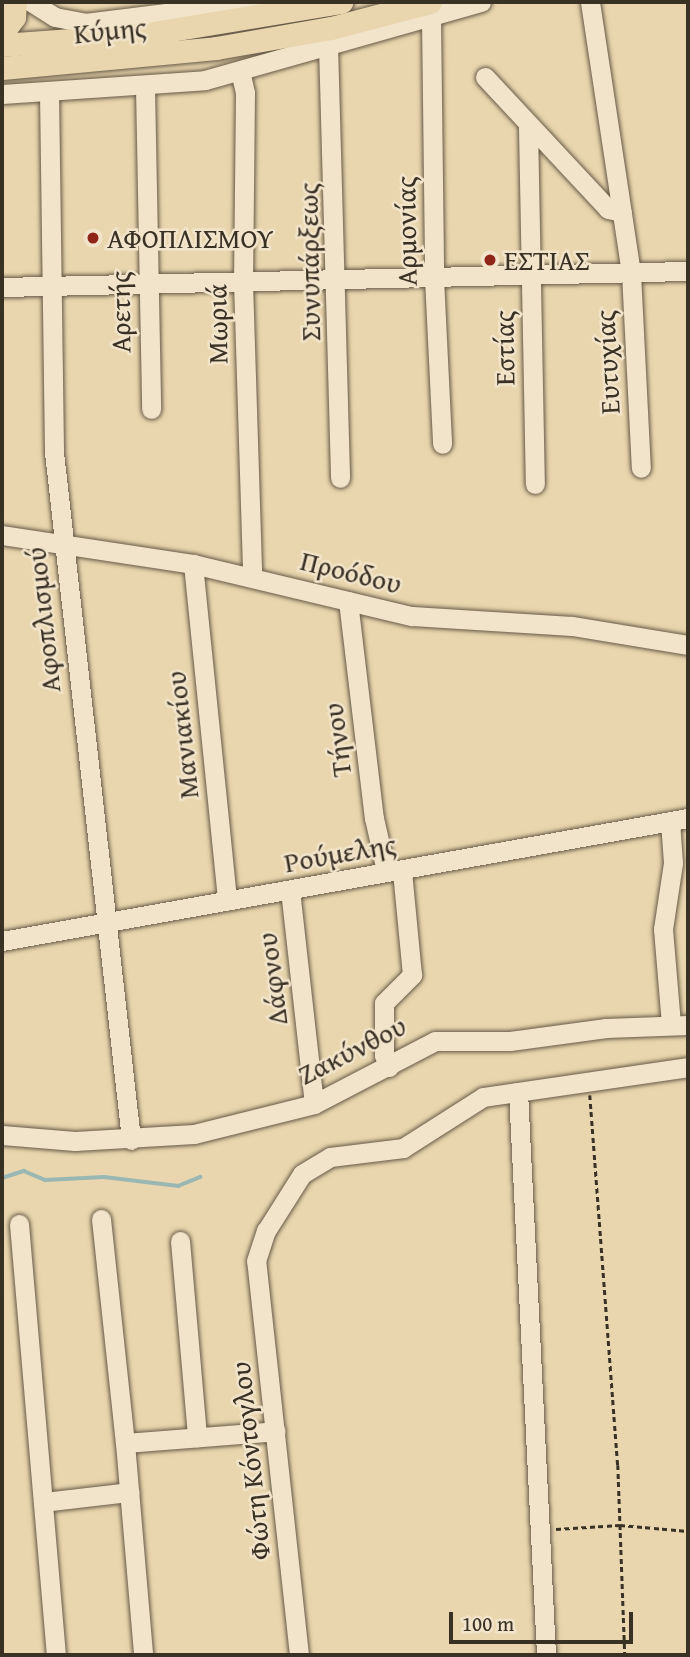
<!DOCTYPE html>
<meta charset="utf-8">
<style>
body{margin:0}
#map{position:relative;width:690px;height:1657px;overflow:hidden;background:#e9d6ae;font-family:"Gentium Book Plus",serif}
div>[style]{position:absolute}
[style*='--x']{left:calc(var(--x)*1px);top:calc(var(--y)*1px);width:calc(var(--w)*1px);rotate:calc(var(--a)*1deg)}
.stream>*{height:3.5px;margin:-1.75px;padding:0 1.75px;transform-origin:1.75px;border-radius:1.75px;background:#9ab7b3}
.path>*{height:2.5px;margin-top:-1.25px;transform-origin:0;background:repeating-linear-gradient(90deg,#3a3125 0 5px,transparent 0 8.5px)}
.roads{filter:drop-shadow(0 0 2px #665a47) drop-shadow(0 0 2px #665a47)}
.minor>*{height:19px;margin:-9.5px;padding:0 9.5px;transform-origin:9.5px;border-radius:9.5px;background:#f1e4ca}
.major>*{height:23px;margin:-11.5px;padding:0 11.5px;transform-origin:11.5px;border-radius:11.5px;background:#e9d6ae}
.dots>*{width:19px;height:19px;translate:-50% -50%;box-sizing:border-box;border:4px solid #f1e4ca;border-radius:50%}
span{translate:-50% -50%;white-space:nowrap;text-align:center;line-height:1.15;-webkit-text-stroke:5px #f1e4ca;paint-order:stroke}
.street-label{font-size:28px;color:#3a3125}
.poi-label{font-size:28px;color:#3a3125}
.left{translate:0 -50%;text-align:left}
.frame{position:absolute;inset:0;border:4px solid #3a3125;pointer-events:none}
.scale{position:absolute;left:449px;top:1612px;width:184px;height:32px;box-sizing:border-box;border:4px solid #3a3125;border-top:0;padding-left:9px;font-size:21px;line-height:24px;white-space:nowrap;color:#3a3125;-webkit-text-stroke:5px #f1e4ca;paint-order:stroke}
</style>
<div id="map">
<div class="stream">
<div style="--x:2;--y:1178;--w:23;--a:-18"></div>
<div style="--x:24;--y:1171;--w:23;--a:23"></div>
<div style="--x:45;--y:1180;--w:59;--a:-2.9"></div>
<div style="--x:104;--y:1177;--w:75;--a:6.9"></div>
<div style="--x:178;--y:1186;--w:24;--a:-22"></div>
</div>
<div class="path">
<div style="--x:590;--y:1095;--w:371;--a:85.7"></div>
<div style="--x:618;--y:1465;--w:190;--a:87.9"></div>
<div style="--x:556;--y:1529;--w:64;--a:-3.6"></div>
<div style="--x:620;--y:1525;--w:68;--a:5"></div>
</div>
<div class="roads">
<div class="minor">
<div style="--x:31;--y:2;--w:28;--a:32"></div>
<div style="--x:55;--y:17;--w:31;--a:11"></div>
<div style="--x:85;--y:23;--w:169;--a:-7.1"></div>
<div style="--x:590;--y:2;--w:274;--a:81.4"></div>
<div style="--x:631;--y:273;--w:195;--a:87.1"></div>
<div style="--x:431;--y:17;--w:261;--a:89.3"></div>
<div style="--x:434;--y:278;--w:166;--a:87.2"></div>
<div style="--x:328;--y:45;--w:433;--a:88.4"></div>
<div style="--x:240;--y:71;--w:23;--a:77"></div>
<div style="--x:245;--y:93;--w:189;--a:90.6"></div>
<div style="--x:243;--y:282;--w:294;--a:88.2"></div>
<div style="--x:485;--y:77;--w:180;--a:47"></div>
<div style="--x:608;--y:209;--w:14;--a:12"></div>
<div style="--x:145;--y:87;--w:322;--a:88.9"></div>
<div style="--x:49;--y:92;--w:360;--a:89.2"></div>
<div style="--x:54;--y:452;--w:692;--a:83.61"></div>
<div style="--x:2;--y:94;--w:203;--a:-3.9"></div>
<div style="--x:205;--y:80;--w:287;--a:-15.8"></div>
<div style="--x:528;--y:127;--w:357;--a:88.9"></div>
<div style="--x:2;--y:287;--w:686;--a:-1.34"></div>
<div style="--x:2;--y:535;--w:193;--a:8.6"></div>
<div style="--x:193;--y:564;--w:225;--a:13.4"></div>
<div style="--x:412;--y:616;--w:160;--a:3.6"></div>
<div style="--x:572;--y:626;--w:118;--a:9.3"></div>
<div style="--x:193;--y:564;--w:338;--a:84.2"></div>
<div style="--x:348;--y:601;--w:219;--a:83.2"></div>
<div style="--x:374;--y:818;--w:54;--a:77.2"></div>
<div style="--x:670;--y:821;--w:42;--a:85.9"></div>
<div style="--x:673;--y:863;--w:67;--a:98.6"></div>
<div style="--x:663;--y:929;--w:96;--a:85.2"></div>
<div style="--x:290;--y:890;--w:215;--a:83.6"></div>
<div style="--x:2;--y:941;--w:697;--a:-10.17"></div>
<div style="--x:389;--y:1067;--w:13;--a:-113"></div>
<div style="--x:384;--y:1055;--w:52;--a:-90"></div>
<div style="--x:384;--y:1003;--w:40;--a:-45"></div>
<div style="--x:412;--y:975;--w:104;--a:-95.5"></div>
<div style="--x:518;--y:1092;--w:564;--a:87.15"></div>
<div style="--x:2;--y:1135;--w:73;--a:4.7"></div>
<div style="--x:75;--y:1141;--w:119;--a:-3.4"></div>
<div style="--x:194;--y:1134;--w:124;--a:-14"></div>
<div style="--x:314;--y:1104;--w:136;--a:-27.5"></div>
<div style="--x:435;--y:1041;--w:75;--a:0"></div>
<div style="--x:510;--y:1041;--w:97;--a:-7.7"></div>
<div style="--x:606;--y:1028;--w:82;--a:-2.1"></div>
<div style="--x:101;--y:1219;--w:225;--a:83.9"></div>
<div style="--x:125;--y:1443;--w:151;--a:-4.5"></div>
<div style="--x:19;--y:1224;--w:433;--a:85.1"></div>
<div style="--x:180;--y:1241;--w:197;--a:85"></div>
<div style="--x:125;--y:1443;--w:213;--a:85.1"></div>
<div style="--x:43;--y:1502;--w:87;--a:-6.6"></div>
<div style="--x:299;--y:1655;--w:396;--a:-96.2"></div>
<div style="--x:256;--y:1261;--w:32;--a:-72"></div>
<div style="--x:266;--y:1231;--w:67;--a:-57.7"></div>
<div style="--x:302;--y:1174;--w:33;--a:-31"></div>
<div style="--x:330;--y:1157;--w:74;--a:-7"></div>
<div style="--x:403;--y:1148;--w:95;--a:-32.5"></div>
<div style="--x:483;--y:1097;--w:207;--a:-8.3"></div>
</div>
<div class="major">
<div style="--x:2;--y:33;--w:20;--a:-53"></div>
<div style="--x:14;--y:17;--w:15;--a:-86"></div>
<div style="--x:2;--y:45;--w:139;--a:-4.1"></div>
<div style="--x:141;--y:35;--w:203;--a:-9.4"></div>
<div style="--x:2;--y:68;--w:215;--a:-5.3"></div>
<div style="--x:216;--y:48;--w:117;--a:-9.9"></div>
<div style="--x:331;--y:28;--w:102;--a:-14.7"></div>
</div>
</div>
<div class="dots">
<div style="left:93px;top:238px;background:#8f2418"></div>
<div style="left:490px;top:260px;background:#8f2418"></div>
</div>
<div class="street-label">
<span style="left:110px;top:30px;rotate:-6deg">Κύμης</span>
<span style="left:406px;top:231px;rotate:-91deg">Αρμονίας</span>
<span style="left:309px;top:262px;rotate:-91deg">Συνυπάρξεως</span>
<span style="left:120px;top:312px;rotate:-91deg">Αρετής</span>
<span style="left:217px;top:324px;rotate:-91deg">Μωριά</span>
<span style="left:504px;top:348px;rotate:-91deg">Εστίας</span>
<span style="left:607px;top:362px;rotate:-93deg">Ευτυχίας</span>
<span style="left:351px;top:572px;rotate:14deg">Προόδου</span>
<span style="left:43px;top:620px;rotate:-96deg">Αφοπλισμού</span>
<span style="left:182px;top:735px;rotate:-96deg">Μανιακίου</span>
<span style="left:337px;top:740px;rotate:-97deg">Τήνου</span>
<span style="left:340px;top:853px;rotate:-10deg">Ρούμελης</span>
<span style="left:272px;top:979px;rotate:-97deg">Δάφνου</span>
<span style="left:352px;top:1050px;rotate:-27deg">Ζακύνθου</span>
<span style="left:250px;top:1461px;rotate:-96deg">Φώτη Κόντογλου</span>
</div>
<div class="poi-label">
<span class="left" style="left:107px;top:238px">ΑΦΟΠΛΙΣΜΟΥ</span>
<span class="left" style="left:504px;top:260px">ΕΣΤΙΑΣ</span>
</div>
<div class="frame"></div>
<div class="scale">100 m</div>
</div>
